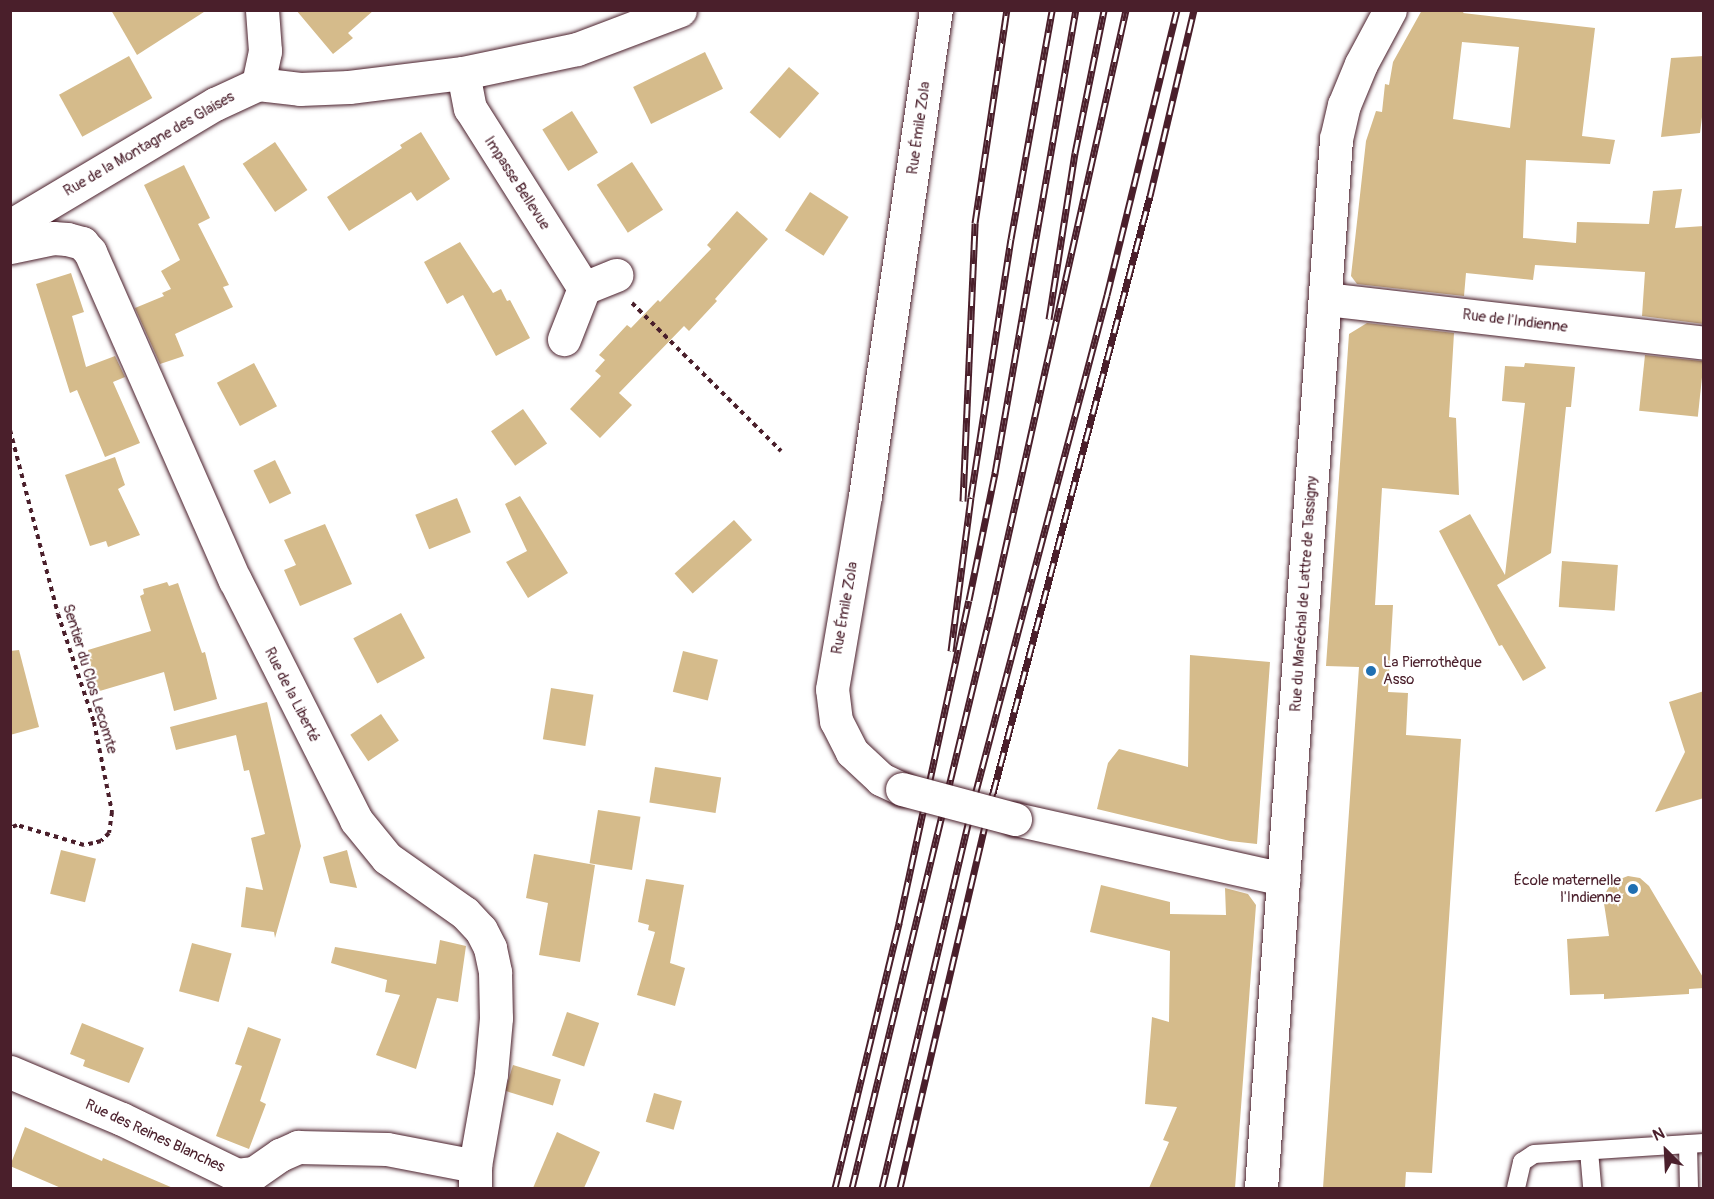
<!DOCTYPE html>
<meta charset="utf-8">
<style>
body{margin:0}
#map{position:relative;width:1714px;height:1199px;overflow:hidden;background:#fff;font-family:Pangolin,sans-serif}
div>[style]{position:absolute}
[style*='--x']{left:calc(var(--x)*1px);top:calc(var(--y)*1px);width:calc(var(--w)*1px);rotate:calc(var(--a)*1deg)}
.building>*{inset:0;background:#d5bb8b;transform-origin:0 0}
.path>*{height:4px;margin-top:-2px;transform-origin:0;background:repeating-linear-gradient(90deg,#4a1f2b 0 4.5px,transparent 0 9px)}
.roads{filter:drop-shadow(0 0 2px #4a1f2b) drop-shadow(0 0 2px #4a1f2b)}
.lane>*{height:18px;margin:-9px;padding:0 9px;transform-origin:9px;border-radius:9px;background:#fff}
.street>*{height:33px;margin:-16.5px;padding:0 16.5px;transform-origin:16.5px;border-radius:16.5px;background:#fff}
.secondary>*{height:33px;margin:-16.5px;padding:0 16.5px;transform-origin:16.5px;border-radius:16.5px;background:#fff}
.rail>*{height:7px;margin-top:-3.5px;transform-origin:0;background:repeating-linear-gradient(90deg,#fff 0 14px,#4a1f2b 0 28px);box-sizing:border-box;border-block:2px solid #4a1f2b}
.bridges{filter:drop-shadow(0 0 2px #4a1f2b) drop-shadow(0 0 2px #4a1f2b)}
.secondary-bridge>*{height:33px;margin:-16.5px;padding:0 16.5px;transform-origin:16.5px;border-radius:16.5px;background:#fff}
.dots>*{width:16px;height:16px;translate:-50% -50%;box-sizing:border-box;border:3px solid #fff;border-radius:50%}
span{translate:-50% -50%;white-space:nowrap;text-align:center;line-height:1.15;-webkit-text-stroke:4.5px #fff;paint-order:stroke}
.street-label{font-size:15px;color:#4a1f2b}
.poi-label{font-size:15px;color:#4a1f2b}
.left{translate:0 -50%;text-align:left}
.right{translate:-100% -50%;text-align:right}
.frame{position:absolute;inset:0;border:12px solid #4a1f2b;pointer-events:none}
.north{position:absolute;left:1636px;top:1121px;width:60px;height:60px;-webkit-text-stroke:4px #fff;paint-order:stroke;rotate:336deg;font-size:16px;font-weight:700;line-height:24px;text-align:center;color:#4a1f2b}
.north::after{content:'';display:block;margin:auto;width:21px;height:27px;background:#4a1f2b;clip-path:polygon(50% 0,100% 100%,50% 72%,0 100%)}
</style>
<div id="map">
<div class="building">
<div style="clip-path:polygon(111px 10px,207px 10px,137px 55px)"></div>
<div style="clip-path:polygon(296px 10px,374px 10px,348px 33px,353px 38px,333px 54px)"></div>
<div style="clip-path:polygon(evenodd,1422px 10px,1465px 10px,1463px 13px,1595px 28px,1582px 136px,1615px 140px,1610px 164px,1526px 160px,1523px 238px,1576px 243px,1577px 222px,1649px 224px,1653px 191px,1682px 189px,1675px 228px,1704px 226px,1704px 324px,1642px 316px,1645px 272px,1535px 265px,1533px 280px,1466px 273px,1464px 296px,1357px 284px,1351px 276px,1366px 141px,1376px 111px,1382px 112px,1385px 84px,1389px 85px,1393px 62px,1422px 10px,1462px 42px,1519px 47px,1510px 128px,1453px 119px,1462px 42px)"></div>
<div style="left:705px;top:52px;width:41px;height:80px;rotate:64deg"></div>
<div style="left:129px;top:56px;width:48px;height:80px;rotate:61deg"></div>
<div style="clip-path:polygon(1704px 56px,1704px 101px,1700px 133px,1661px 137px,1671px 58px)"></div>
<div style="left:789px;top:67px;width:40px;height:60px;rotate:41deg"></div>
<div style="left:572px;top:111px;width:49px;height:35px;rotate:58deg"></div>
<div style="clip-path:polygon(421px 132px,450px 179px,417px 201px,411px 192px,349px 231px,327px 197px,402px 148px,400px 145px)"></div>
<div style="left:275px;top:142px;width:58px;height:39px;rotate:56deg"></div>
<div style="left:632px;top:162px;width:57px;height:42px;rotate:57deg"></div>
<div style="clip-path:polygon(184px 165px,210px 218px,198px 224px,229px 285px,223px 287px,233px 307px,175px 334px,184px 356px,160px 364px,135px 308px,164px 296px,162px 293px,171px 289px,161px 271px,180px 260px,144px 185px)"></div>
<div style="left:810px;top:192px;width:46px;height:46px;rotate:33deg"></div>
<div style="clip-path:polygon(737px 211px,768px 239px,715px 299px,717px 301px,689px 331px,684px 326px,619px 393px,632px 405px,600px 438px,570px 409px,601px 376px,595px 371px,605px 360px,599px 355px,627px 325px,631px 328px,658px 300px,660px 302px,711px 249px,707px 245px)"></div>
<div style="clip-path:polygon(460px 242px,493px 293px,501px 289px,507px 301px,510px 300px,530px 338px,496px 356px,463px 295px,447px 304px,424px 262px)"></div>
<div style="clip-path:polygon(71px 273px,84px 312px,72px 316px,86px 367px,115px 356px,125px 377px,113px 382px,140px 443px,105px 457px,77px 390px,70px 393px,36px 284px)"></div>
<div style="clip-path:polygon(1367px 323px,1454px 333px,1449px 417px,1456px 418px,1459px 495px,1382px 488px,1375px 605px,1393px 605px,1388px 692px,1408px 693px,1406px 735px,1461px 739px,1432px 1173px,1406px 1172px,1405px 1188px,1323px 1188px,1359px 667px,1326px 666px,1349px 334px)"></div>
<div style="left:1645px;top:355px;width:59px;height:56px;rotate:6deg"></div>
<div style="left:254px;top:363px;width:49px;height:42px;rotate:62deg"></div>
<div style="clip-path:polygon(1525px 363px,1575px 367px,1571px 407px,1566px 407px,1551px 553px,1497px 585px,1546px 668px,1523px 681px,1502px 645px,1499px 646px,1439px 531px,1470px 514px,1505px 575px,1525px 403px,1502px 401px,1505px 366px,1524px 367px)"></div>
<div style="left:523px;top:409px;width:42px;height:39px;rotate:55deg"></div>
<div style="clip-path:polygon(115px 457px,125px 485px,118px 489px,140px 535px,108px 547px,106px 541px,90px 546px,65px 475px)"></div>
<div style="left:275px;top:460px;width:37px;height:24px;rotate:64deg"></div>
<div style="clip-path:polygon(520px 496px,568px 573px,528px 598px,506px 562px,527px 551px,505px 504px)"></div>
<div style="left:457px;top:498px;width:37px;height:45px;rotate:68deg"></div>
<div style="left:734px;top:520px;width:27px;height:80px;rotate:48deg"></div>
<div style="clip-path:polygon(325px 524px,352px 584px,300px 606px,284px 570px,296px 565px,284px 540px)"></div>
<div style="left:1562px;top:561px;width:56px;height:46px;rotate:4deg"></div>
<div style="clip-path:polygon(167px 582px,169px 586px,178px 583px,202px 653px,205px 652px,217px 699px,174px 711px,164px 672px,93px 693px,86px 668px,91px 666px,88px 650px,151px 631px,140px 596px,144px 594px,143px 589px)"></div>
<div style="left:401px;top:613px;width:51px;height:54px;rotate:62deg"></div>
<div style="clip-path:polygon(19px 650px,39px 727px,10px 735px,10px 651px)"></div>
<div style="left:683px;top:651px;width:36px;height:42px;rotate:14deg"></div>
<div style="clip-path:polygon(1190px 655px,1270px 662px,1257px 844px,1230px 841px,1097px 809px,1108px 763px,1119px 749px,1188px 767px)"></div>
<div style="left:551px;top:688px;width:43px;height:52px;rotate:9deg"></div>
<div style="clip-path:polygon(1704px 691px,1704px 798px,1655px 812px,1685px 752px,1669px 702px)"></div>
<div style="clip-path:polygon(267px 702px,301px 846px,275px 938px,274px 932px,241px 927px,246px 887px,263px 890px,251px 838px,265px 834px,249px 770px,244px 771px,236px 735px,176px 750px,170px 727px)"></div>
<div style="left:381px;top:714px;width:32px;height:37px;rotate:56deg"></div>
<div style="left:655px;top:767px;width:67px;height:36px;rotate:9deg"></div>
<div style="left:598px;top:810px;width:43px;height:54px;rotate:9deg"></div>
<div style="left:61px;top:850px;width:36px;height:45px;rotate:14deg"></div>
<div style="clip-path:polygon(347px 850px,351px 866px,357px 888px,330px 883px,323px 857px)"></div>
<div style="clip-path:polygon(534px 854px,595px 865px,580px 962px,539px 955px,548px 903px,526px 898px)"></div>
<div style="clip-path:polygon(1628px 876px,1640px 878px,1649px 886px,1704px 979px,1704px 988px,1689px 989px,1689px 994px,1604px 999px,1604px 994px,1570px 995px,1567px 939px,1609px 936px,1603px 897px,1612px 882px)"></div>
<div style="clip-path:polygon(646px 879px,684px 885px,670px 963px,685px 968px,675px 1006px,637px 995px,655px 932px,648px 930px,649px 925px,638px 922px)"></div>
<div style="clip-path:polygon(1101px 885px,1170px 902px,1170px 914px,1226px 915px,1225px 888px,1248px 894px,1256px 905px,1235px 1188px,1149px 1188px,1169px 1142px,1163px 1140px,1177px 1107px,1145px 1104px,1152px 1017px,1169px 1022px,1170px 951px,1090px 932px)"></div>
<div style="clip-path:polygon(440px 940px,466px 946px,458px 1002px,437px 998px,416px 1069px,376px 1055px,400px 995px,385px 992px,387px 980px,331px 963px,335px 947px,436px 964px)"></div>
<div style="left:192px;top:943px;width:41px;height:50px;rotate:15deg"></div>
<div style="left:567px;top:1012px;width:34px;height:46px;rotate:19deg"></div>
<div style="clip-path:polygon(82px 1023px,144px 1048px,129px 1083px,83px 1066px,85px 1060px,70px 1054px)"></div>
<div style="clip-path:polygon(248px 1027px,281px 1039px,260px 1101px,266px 1104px,249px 1149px,216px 1136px,242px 1066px,235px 1064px)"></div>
<div style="left:513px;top:1065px;width:50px;height:27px;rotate:17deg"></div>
<div style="left:654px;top:1093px;width:29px;height:30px;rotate:16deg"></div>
<div style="clip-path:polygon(25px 1127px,102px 1161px,103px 1158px,173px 1188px,61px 1188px,10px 1166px)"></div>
<div style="clip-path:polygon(557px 1132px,600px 1152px,584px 1188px,533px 1188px)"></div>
</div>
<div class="path">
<div style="--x:632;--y:303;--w:210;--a:44.8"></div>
<div style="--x:10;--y:430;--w:190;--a:75.4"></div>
<div style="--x:58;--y:614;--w:114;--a:71.6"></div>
<div style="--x:94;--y:722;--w:92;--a:78.7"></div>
<div style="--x:112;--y:812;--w:21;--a:98"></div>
<div style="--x:109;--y:833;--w:11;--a:135"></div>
<div style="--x:101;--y:841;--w:8;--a:166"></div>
<div style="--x:93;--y:843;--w:9;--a:167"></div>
<div style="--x:84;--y:845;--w:70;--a:-163.4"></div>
<div style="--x:17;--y:825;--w:8;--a:157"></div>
</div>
<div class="roads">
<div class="lane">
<div style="--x:1688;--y:1144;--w:44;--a:88.7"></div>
<div style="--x:1589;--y:1151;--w:37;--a:85"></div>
<div style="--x:1516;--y:1188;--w:27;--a:-77"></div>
<div style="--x:1522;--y:1162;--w:14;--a:-34"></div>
<div style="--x:1534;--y:1154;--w:170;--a:-3.7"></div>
</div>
<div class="street">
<div style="--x:463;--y:73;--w:36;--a:79"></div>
<div style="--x:470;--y:108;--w:213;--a:57.7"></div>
<div style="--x:584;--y:288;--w:55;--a:111.4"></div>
<div style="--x:258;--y:84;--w:34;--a:-78"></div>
<div style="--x:265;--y:51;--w:41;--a:-94.2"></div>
<div style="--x:10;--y:226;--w:239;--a:-30.8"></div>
<div style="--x:215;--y:104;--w:47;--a:-24.9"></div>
<div style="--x:258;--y:84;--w:42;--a:6.8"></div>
<div style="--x:300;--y:89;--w:49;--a:-2.3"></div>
<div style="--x:349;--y:87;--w:115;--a:-7"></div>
<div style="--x:463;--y:73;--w:116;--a:-11.9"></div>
<div style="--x:577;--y:49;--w:110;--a:-20.7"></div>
<div style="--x:10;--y:247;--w:44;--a:-11.8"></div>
<div style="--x:53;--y:238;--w:14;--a:4"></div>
<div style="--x:67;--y:239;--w:16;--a:15"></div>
<div style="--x:82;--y:243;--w:12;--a:48"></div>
<div style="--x:90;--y:252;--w:359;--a:66.2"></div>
<div style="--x:235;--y:580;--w:269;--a:63.2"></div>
<div style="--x:356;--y:820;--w:49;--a:50.8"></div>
<div style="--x:387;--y:858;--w:95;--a:35.2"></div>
<div style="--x:465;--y:913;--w:23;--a:47"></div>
<div style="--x:481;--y:930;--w:20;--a:63"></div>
<div style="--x:490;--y:948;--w:25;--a:78"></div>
<div style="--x:495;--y:972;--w:46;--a:88.8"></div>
<div style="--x:496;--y:1018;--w:56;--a:95.1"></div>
<div style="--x:491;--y:1074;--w:93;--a:99.9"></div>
<div style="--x:475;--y:1166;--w:22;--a:90"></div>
<div style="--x:584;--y:288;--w:35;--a:-22"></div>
<div style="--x:1326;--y:299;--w:381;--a:6.6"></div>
<div style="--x:10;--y:1072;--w:121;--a:22.8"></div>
<div style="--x:122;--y:1119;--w:128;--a:26"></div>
<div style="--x:237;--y:1175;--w:17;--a:-7"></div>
<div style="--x:254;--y:1173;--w:32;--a:-35"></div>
<div style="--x:280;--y:1155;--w:20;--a:-24"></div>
<div style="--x:298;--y:1147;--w:89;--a:1.3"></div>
<div style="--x:387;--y:1149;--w:90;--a:10.9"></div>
</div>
<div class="secondary">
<div style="--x:902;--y:789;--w:23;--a:-155"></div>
<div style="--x:881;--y:779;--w:40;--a:-137"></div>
<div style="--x:852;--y:752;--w:35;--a:-117"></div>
<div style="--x:836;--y:721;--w:32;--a:-97"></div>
<div style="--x:832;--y:689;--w:196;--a:-80.3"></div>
<div style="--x:865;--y:496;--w:491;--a:-81.7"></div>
<div style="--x:1015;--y:819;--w:275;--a:12.6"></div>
<div style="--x:1261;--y:1188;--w:1052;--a:-85.91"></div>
<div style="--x:1336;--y:139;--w:35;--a:-77"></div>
<div style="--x:1344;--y:105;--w:44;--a:-67.5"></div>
<div style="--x:1361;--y:64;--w:61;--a:-61.8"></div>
</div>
</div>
<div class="rail">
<div style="--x:1049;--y:319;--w:168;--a:-81.1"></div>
<div style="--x:1075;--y:153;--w:146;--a:-78.5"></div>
<div style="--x:963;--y:501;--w:278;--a:-87.5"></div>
<div style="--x:975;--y:223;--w:215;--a:-81.5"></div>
<div style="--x:951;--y:651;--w:155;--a:-82.6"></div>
<div style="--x:971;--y:497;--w:261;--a:-81.2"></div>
<div style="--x:1011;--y:239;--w:233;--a:-79.8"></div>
<div style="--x:835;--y:1188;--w:273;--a:-76.4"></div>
<div style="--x:899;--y:923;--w:330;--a:-77.8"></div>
<div style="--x:969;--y:600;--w:130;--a:-78.4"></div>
<div style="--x:995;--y:473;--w:470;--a:-80.1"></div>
<div style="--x:852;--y:1188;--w:597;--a:-76.43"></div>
<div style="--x:992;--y:608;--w:613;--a:-77.37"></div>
<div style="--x:882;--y:1188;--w:404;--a:-76.7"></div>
<div style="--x:975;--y:795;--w:517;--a:-75.21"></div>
<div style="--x:1107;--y:295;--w:293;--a:-76.2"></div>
<div style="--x:900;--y:1188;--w:406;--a:-76.8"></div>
<div style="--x:993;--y:793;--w:617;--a:-75.27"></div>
<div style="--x:1150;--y:196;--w:191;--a:-76.7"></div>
</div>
<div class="bridges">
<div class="secondary-bridge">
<div style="--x:902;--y:789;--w:117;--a:14.9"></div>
</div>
</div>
<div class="dots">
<div style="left:1371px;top:671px;background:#1f6fb2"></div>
<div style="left:1633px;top:889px;background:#1f6fb2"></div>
</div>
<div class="street-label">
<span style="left:919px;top:128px;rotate:-82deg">Rue Émile Zola</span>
<span style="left:149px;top:144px;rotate:-30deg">Rue de la Montagne des Glaises</span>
<span style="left:517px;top:183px;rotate:57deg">Impasse Bellevue</span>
<span style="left:1515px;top:321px;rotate:7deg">Rue de l'Indienne</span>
<span style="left:1304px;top:594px;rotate:-86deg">Rue du Maréchal de Lattre de Tassigny</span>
<span style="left:845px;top:608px;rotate:-80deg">Rue Émile Zola</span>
<span style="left:90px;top:679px;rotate:73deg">Sentier du Clos Lecomte</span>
<span style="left:292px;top:695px;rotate:63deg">Rue de la Liberté</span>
<span style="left:155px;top:1136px;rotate:25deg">Rue des Reines Blanches</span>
</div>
<div class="poi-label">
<span class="left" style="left:1383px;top:671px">La Pierrothèque<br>Asso</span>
<span class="right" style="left:1621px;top:889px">École maternelle<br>l'Indienne</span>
</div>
<div class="frame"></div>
<div class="north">N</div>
</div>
